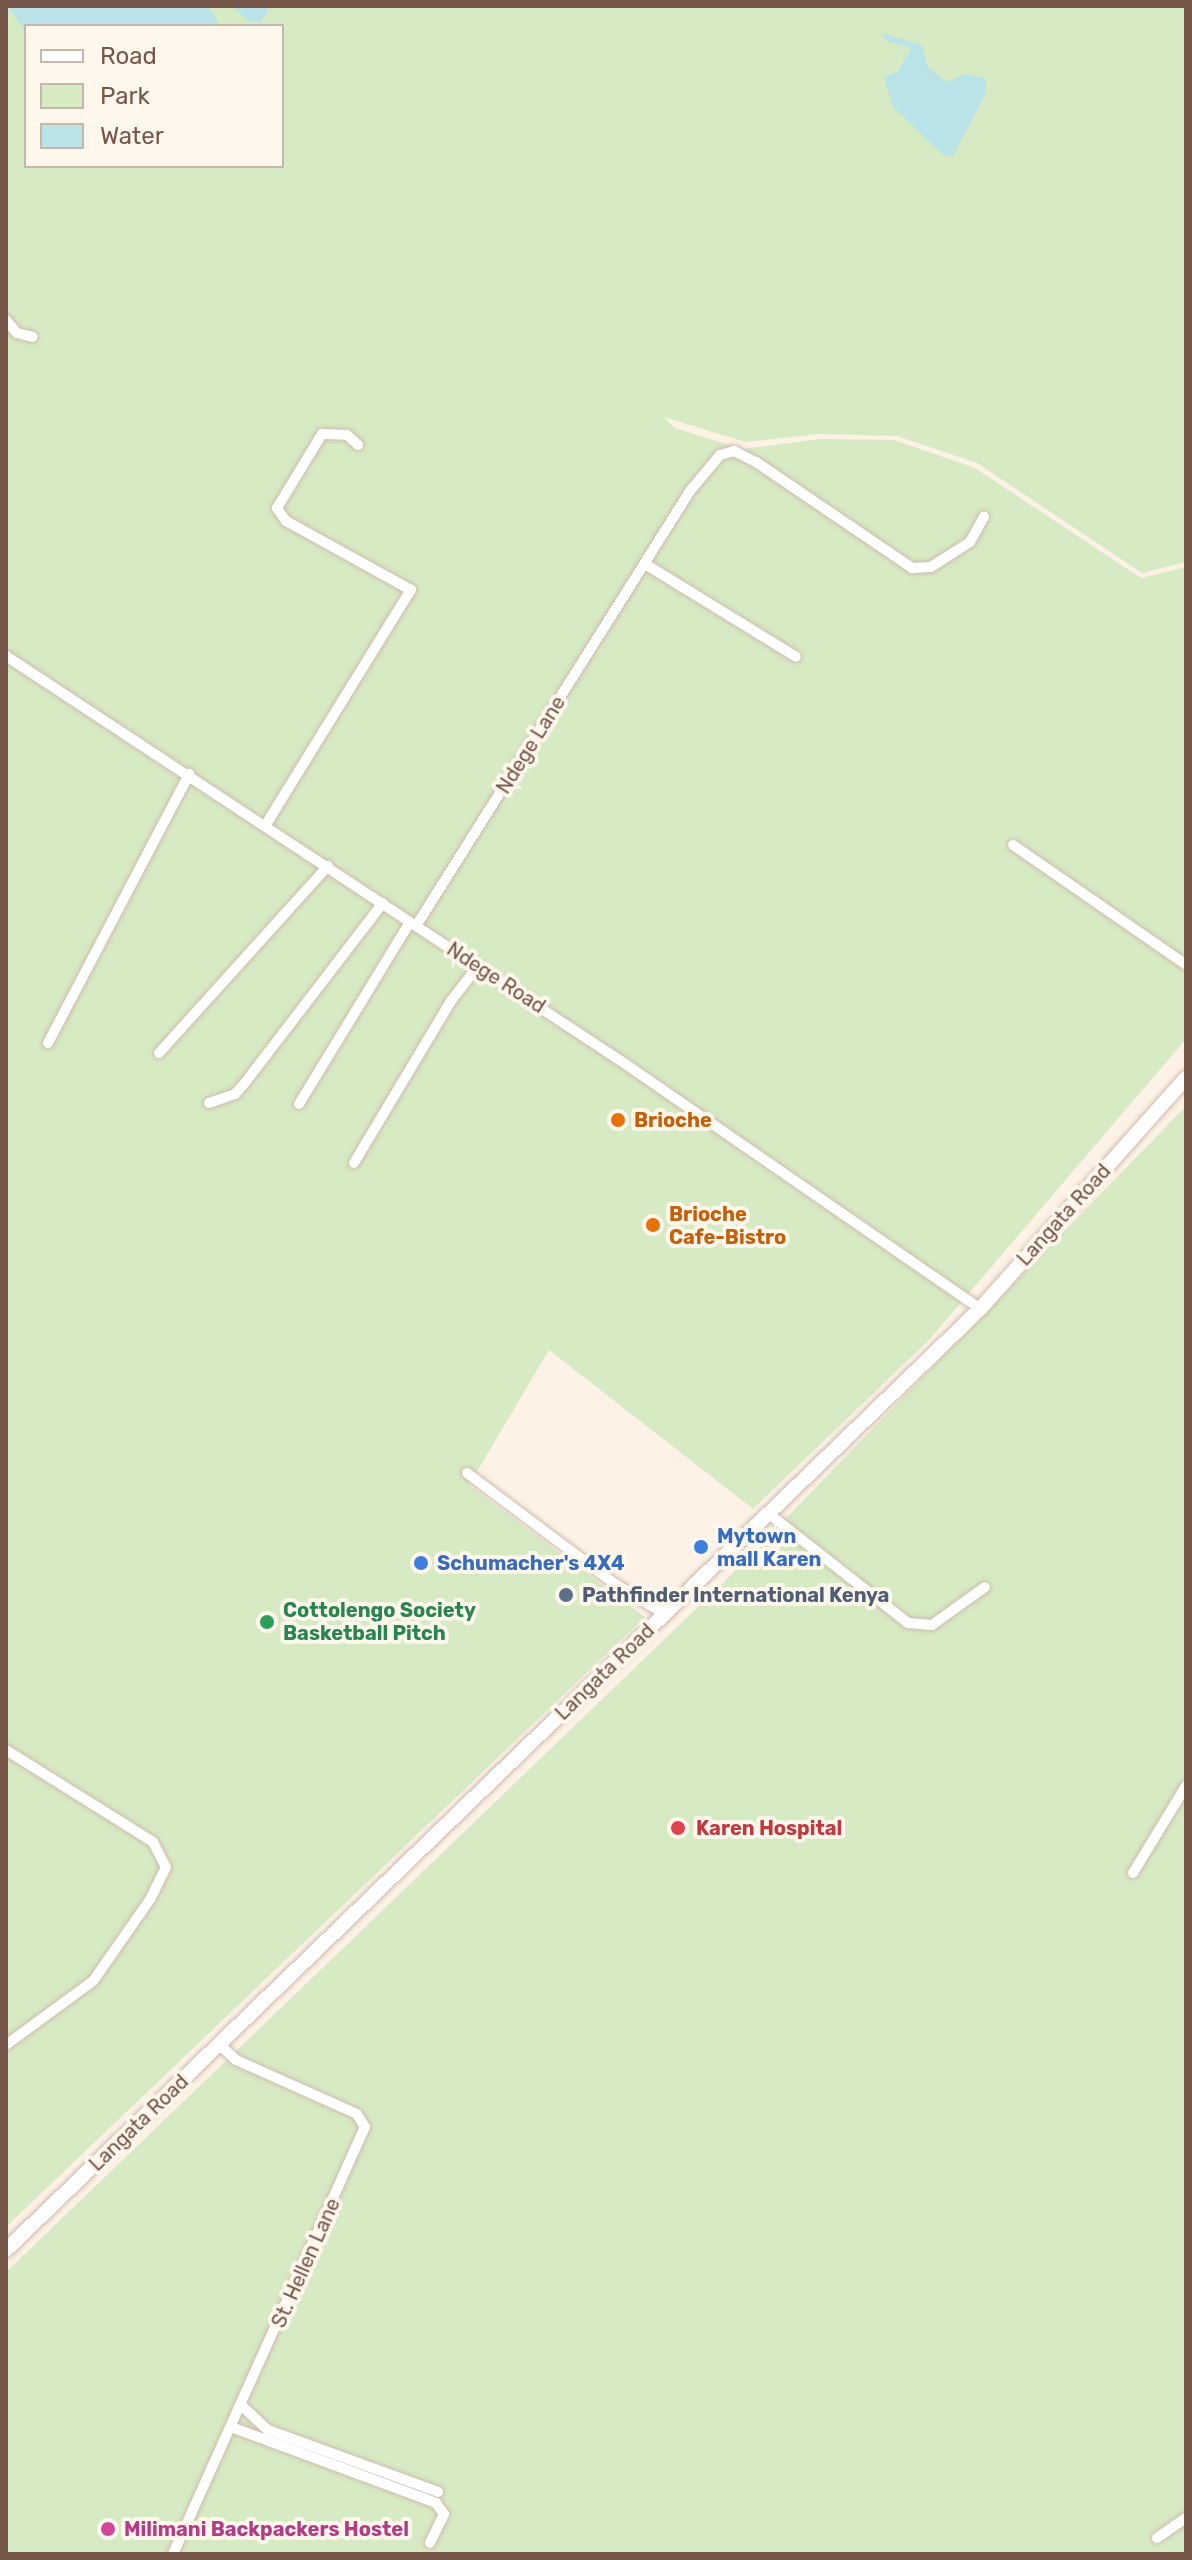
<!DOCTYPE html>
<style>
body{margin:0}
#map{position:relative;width:1192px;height:2560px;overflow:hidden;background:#fdf2e5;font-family:Rubik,sans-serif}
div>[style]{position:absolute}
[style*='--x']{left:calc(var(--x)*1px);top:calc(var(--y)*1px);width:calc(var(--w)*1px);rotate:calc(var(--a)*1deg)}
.green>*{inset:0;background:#d6ebc3}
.water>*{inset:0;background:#b9e3e7}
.roads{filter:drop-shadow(0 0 2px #d0bbae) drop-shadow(0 0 2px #d0bbae)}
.minor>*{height:10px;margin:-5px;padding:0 5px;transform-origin:5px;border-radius:5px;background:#fff}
.secondary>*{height:14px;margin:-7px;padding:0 7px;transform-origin:7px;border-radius:7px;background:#fff}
.dots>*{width:22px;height:22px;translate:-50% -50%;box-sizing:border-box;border:4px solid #fff6ec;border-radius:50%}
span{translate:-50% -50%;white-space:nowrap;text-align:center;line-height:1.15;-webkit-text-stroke:8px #fff6ec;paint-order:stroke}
.street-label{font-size:20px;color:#76574a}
.food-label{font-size:20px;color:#c56008;font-weight:700}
.left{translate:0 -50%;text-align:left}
.shop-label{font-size:20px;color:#366cbe;font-weight:700}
.service-label{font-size:20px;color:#4e5e75;font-weight:700}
.leisure-label{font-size:20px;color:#27864d;font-weight:700}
.health-label{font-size:20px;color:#be3a42;font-weight:700}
.hotel-label{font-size:20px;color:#b23c85;font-weight:700}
.frame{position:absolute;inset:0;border:8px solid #76574a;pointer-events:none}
.legend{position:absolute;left:24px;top:24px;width:260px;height:144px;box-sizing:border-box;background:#fff6ec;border:2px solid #c8b6ab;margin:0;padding:10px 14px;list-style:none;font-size:24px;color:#76574a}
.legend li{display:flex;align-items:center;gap:16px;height:40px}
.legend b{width:40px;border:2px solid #c8b6ab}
</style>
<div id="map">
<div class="green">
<div style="clip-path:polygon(evenodd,6px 6px,1186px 6px,1186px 562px,1142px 573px,977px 463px,897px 436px,819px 434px,745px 442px,664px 417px,675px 428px,742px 449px,820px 439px,894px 440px,975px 468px,1141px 578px,1186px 567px,1186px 1039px,929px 1340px,753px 1509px,549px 1350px,469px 1485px,645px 1617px,6px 2227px,6px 6px,26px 26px,282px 26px,282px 166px,26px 166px,26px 26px)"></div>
<div style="clip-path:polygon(1186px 1106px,1186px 2554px,6px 2554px,6px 2272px,722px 1584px)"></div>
</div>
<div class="water">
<div style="clip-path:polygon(7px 6px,209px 6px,220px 26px,26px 26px,26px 32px)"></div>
<div style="clip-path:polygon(232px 6px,271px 6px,261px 21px,250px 23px)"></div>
<div style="clip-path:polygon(881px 33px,922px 45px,928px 67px,946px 82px,966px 74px,986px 79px,985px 95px,953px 156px,943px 155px,893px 107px,884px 77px,898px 71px,911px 48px,887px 41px)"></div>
</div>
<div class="roads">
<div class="minor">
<div style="--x:6;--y:320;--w:17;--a:50"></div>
<div style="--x:17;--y:333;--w:16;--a:14"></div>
<div style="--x:645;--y:564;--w:177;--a:31.6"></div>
<div style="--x:6;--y:656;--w:736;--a:33.37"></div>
<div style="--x:621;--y:1061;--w:436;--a:34.6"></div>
<div style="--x:265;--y:826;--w:278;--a:-58.3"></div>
<div style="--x:411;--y:590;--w:143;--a:-151.1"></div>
<div style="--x:286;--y:521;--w:16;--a:-125"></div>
<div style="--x:277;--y:508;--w:87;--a:-58.7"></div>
<div style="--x:322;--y:434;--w:25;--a:2"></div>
<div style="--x:347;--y:435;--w:15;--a:42"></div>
<div style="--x:1013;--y:845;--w:211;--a:34.7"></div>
<div style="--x:416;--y:926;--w:514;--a:-57.79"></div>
<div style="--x:690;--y:491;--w:47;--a:-50.2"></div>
<div style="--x:720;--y:455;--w:15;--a:-16"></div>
<div style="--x:734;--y:451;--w:25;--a:27"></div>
<div style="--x:756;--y:462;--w:189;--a:34.2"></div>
<div style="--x:912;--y:568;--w:19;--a:-3"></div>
<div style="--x:931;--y:567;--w:46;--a:-32.7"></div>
<div style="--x:970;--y:542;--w:29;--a:-61"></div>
<div style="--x:48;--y:1043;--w:304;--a:-62.3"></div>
<div style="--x:159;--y:1053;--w:252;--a:-47.9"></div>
<div style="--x:209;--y:1103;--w:28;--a:-19"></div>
<div style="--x:235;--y:1094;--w:13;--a:-48"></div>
<div style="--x:244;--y:1084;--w:228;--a:-52.5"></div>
<div style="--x:299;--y:1104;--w:213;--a:-58.6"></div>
<div style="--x:354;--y:1163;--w:189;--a:-59.1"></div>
<div style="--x:451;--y:1001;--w:44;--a:-52.4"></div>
<div style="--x:467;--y:1473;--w:185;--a:36.9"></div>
<div style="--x:615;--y:1584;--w:58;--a:31"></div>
<div style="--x:769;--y:1514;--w:177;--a:38.1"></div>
<div style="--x:908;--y:1623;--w:24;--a:5"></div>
<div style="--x:932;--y:1625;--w:65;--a:-35.6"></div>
<div style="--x:6;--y:1750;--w:173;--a:32"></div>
<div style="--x:153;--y:1842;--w:28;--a:63"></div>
<div style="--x:166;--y:1867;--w:34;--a:116"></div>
<div style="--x:151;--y:1898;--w:101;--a:124.9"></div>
<div style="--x:93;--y:1981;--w:108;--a:143.7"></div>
<div style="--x:1133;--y:1873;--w:102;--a:-58.7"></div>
<div style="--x:241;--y:2405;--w:37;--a:43"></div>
<div style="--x:268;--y:2430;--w:181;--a:20"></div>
<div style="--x:231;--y:2427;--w:219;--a:20.3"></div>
<div style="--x:436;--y:2503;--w:14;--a:54"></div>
<div style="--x:444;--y:2514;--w:32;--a:116"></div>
<div style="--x:1157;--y:2538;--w:35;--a:-35"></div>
<div style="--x:173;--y:2554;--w:468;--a:-65.8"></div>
<div style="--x:365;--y:2127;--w:15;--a:-122"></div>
<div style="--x:357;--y:2114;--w:133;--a:-155.9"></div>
<div style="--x:236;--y:2060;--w:22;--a:-137"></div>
</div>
<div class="secondary">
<div style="--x:6;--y:2250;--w:1354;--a:-44.01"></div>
<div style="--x:980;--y:1309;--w:310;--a:-48.3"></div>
</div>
</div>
<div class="dots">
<div style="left:618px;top:1120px;background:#e8710a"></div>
<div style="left:653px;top:1225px;background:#e8710a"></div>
<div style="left:701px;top:1547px;background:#3f7fe0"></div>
<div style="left:421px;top:1563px;background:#3f7fe0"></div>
<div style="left:566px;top:1595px;background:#5c6f8a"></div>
<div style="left:267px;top:1622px;background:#2e9e5b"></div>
<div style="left:678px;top:1828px;background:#e0444e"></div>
<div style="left:108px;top:2529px;background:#d1479c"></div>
</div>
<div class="street-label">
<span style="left:531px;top:745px;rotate:-58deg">Ndege Lane</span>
<span style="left:496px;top:978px;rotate:33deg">Ndege Road</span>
<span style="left:1064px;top:1215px;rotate:-48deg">Langata Road</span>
<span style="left:605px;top:1672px;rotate:-44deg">Langata Road</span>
<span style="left:139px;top:2123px;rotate:-44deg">Langata Road</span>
<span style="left:306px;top:2263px;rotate:-66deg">St. Hellen Lane</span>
</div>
<div class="food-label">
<span class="left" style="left:634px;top:1120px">Brioche</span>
<span class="left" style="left:669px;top:1226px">Brioche<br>Cafe-Bistro</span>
</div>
<div class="shop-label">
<span class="left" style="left:717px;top:1548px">Mytown<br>mall Karen</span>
<span class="left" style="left:437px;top:1563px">Schumacher's 4X4</span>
</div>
<div class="service-label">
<span class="left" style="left:582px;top:1595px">Pathfinder International Kenya</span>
</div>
<div class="leisure-label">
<span class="left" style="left:283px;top:1622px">Cottolengo Society<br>Basketball Pitch</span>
</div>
<div class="health-label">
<span class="left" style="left:696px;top:1828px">Karen Hospital</span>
</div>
<div class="hotel-label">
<span class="left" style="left:124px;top:2529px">Milimani Backpackers Hostel</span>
</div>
<div class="frame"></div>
<ul class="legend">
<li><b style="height:10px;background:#fff"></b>Road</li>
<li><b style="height:22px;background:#d6ebc3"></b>Park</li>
<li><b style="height:22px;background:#b9e3e7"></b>Water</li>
</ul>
</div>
